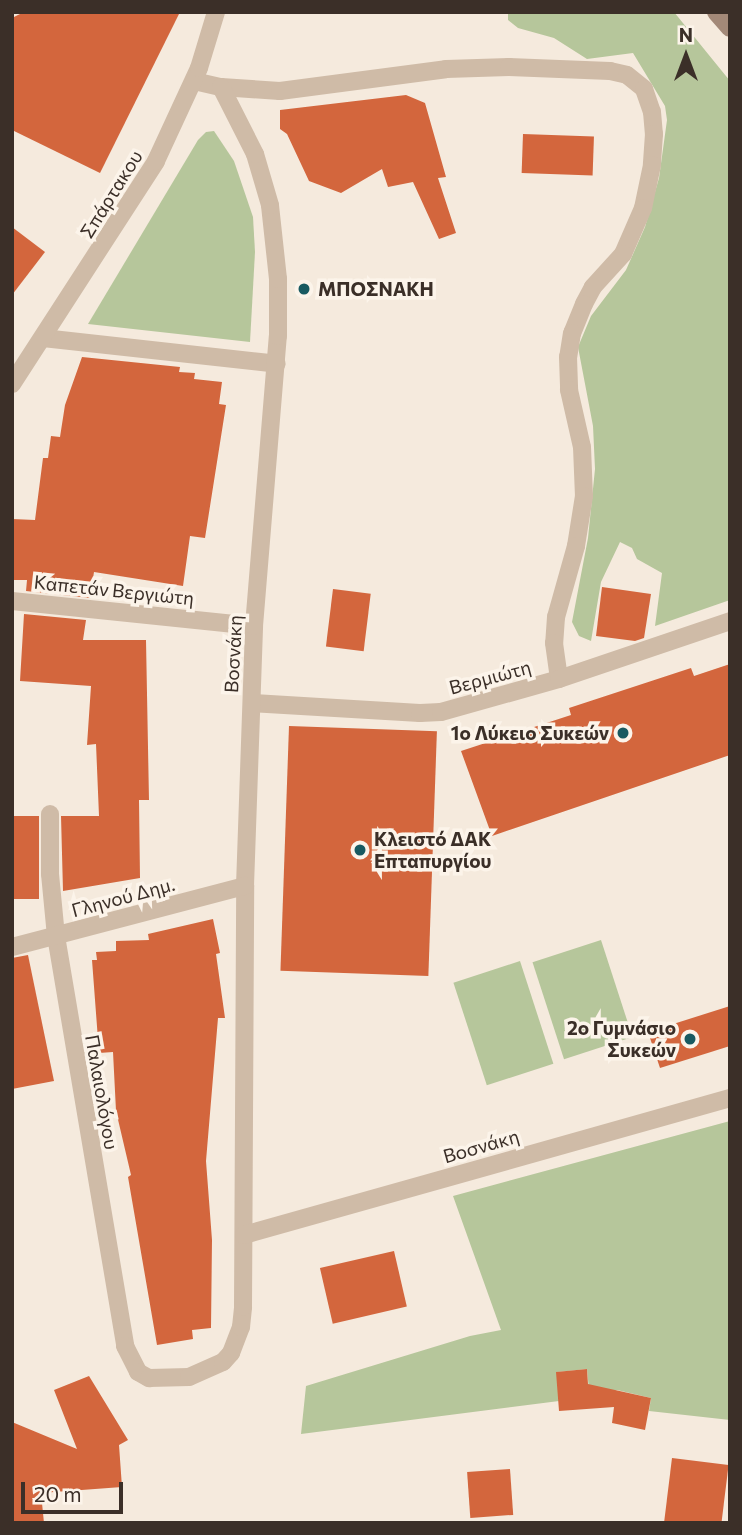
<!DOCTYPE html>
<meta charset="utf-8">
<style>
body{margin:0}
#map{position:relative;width:742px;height:1535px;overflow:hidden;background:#f5eadd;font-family:Commissioner,sans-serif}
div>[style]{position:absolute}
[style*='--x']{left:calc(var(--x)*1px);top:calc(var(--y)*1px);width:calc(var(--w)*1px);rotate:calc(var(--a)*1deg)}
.green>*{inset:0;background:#b6c69b;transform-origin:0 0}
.building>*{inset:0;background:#d3663d;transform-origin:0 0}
.street>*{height:18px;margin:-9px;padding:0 9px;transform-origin:9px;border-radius:9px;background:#cfbba7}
.secondary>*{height:18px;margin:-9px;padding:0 9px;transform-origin:9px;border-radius:9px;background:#a38978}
.dots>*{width:19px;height:19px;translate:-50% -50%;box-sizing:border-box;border:4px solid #fcf4ea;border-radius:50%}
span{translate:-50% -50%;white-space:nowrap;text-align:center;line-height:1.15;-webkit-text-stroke:7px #fcf4ea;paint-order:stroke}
.street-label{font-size:19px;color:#3b2f28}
.poi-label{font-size:19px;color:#3b2f28;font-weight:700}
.left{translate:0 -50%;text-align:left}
.right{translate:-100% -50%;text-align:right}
.frame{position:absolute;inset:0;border:14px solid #3b2f28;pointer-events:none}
.north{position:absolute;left:651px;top:21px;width:70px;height:70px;-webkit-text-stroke:5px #fcf4ea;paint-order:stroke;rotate:0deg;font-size:19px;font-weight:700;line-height:28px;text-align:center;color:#3b2f28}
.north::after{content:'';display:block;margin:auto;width:24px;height:32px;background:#3b2f28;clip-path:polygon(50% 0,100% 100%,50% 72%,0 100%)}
.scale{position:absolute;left:21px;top:1482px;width:102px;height:32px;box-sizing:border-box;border:4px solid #3b2f28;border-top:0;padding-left:9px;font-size:21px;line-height:24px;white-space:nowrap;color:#3b2f28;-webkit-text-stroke:5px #fcf4ea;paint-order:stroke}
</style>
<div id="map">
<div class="green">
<div style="clip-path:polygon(508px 12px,674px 12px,730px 81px,730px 600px,655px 626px,662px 573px,637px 559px,632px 548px,620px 542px,601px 582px,591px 641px,579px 636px,572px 622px,588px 538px,595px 469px,593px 426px,578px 347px,591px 316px,626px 270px,645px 227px,659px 178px,667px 120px,665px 106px,633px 53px,587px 59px,554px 38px,518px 28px,508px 20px)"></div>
<div style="clip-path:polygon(214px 131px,234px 161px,253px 217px,255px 252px,250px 342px,88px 324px,198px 140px,206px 132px)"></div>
<div style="left:601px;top:940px;width:102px;height:72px;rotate:72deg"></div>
<div style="left:520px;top:961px;width:108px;height:70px;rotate:72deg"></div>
<div style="clip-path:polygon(730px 1121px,730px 1420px,649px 1411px,651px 1398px,617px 1390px,590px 1400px,587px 1369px,557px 1372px,559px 1401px,301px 1434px,306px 1386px,470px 1336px,501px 1330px,453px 1196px)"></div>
</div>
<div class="building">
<div style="clip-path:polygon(24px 12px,180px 12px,100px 173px,12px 130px,12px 18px)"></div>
<div style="clip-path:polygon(406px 95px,425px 103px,446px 177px,438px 178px,456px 233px,439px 239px,413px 182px,388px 187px,382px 169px,341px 193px,309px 181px,287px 134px,280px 129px,280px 110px)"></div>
<div style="left:523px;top:134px;width:71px;height:39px;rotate:2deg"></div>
<div style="clip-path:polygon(12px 227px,45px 252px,12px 295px)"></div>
<div style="clip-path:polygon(82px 357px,180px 367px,179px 372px,195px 373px,194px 379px,222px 382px,219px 404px,226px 405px,205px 538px,190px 536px,183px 586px,94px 572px,90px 598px,26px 591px,27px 580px,12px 580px,12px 519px,35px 520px,43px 458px,48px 458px,51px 436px,60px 437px,65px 405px)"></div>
<div style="clip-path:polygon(602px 587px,651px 594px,644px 638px,635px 641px,596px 636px)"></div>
<div style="left:333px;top:589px;width:38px;height:58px;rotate:7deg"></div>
<div style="clip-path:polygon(24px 614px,86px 620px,83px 640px,146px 640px,149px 800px,139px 800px,140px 878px,63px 891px,61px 816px,99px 816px,96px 744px,87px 745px,91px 686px,20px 681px)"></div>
<div style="clip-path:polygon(730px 664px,730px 755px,492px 836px,461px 751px,571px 715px,569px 708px,691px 668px,694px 676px)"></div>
<div style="left:289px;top:726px;width:148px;height:245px;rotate:2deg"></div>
<div style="left:12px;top:816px;width:27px;height:83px"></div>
<div style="clip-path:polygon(213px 919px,220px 953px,216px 954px,225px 1018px,218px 1018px,206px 1161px,212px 1240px,211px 1328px,192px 1330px,193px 1339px,157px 1345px,128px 1177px,131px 1175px,116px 1111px,113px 1052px,99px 1053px,92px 960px,97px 960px,96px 952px,116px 951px,116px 941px,149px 940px,148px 934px)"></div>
<div style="clip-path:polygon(28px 955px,54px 1081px,12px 1089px,12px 958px)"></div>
<div style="clip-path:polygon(730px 1006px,730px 1046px,660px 1068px,648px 1032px)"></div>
<div style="left:394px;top:1251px;width:57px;height:76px;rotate:77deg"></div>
<div style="clip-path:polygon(587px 1369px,588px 1384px,651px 1398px,645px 1430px,612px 1423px,614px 1407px,559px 1411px,556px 1372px)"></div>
<div style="clip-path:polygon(89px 1376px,128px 1440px,119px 1445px,122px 1487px,41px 1493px,44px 1523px,12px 1523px,12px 1422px,77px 1449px,54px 1390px)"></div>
<div style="left:672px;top:1458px;width:57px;height:65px;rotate:7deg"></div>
<div style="left:510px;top:1469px;width:46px;height:43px;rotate:86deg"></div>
</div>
<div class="street">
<div style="--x:194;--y:81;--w:28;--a:13"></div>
<div style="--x:221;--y:87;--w:59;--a:3.9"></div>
<div style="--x:280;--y:91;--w:167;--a:-7.5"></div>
<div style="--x:446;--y:69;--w:63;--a:-1.8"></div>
<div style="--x:509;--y:67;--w:101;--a:2.3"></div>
<div style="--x:610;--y:71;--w:17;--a:13"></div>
<div style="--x:627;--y:75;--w:22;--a:39"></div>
<div style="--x:644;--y:89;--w:24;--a:71"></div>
<div style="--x:652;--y:112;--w:22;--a:85"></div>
<div style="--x:654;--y:134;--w:31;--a:94"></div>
<div style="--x:652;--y:165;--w:44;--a:101.8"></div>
<div style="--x:643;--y:208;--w:50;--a:113.5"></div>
<div style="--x:623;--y:254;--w:45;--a:132.3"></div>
<div style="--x:593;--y:287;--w:19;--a:118"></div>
<div style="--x:584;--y:304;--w:31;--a:112"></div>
<div style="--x:572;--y:333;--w:24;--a:99"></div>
<div style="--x:568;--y:357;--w:33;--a:88"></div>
<div style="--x:569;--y:390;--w:58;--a:77.2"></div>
<div style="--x:582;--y:447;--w:49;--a:87.7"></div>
<div style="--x:584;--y:496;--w:51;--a:99.1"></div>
<div style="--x:576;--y:546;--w:74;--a:105.7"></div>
<div style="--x:556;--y:617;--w:26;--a:94"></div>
<div style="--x:554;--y:643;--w:36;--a:82"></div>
<div style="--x:43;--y:338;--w:235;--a:6.3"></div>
<div style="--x:12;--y:384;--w:265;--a:-57.1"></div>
<div style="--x:156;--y:161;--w:102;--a:-65.2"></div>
<div style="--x:199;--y:68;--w:59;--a:-73.1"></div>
<div style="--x:12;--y:601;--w:243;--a:5.9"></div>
<div style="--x:252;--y:703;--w:168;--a:3.4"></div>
<div style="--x:420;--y:713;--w:21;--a:-3"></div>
<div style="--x:441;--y:712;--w:123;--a:-15.6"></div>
<div style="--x:559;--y:679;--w:181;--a:-18.7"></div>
<div style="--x:50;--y:814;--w:60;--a:90"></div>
<div style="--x:50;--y:874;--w:62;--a:84.5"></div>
<div style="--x:56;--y:936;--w:416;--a:80.4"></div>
<div style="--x:125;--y:1346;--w:29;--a:63"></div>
<div style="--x:138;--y:1372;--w:13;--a:29"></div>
<div style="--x:149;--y:1378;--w:40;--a:-1.4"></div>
<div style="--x:189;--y:1377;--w:37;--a:-24"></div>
<div style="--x:223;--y:1362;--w:12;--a:-48"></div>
<div style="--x:231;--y:1353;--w:28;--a:-69"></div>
<div style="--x:241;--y:1327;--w:20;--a:-84"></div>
<div style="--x:243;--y:1307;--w:421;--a:-89.7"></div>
<div style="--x:245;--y:886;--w:260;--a:-88"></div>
<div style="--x:254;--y:626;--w:291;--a:-85.3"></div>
<div style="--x:278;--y:336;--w:57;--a:-90"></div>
<div style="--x:278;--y:279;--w:74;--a:-96.2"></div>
<div style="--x:270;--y:205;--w:53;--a:-106.4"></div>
<div style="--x:255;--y:154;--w:75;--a:-116.9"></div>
<div style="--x:12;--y:947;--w:241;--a:-14.7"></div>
<div style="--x:244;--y:1235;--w:505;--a:-15.74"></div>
</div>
<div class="secondary">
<div style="--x:716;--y:12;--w:21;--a:49"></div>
</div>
<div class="dots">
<div style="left:304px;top:289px;background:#185a61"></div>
<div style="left:623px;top:733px;background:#185a61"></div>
<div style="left:360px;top:850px;background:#185a61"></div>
<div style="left:690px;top:1039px;background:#185a61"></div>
</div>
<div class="street-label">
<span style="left:111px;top:194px;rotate:-58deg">Σπάρτακου</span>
<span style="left:114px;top:590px;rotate:6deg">Καπετάν Βεργιώτη</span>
<span style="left:233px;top:654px;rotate:-87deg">Βοσνάκη</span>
<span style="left:490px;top:677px;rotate:-15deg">Βερμιώτη</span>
<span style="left:123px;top:897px;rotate:-15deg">Γληνού Δημ.</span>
<span style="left:102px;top:1092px;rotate:80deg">Παλαιολόγου</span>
<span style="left:481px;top:1146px;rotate:-16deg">Βοσνάκη</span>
</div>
<div class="poi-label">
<span class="left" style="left:318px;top:289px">ΜΠΟΣΝΑΚΗ</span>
<span class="right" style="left:609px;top:733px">1ο Λύκειο Συκεών</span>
<span class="left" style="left:374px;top:850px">Κλειστό ΔΑΚ<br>Επταπυργίου</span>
<span class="right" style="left:676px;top:1039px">2ο Γυμνάσιο<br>Συκεών</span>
</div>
<div class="frame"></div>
<div class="north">N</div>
<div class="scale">20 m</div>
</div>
